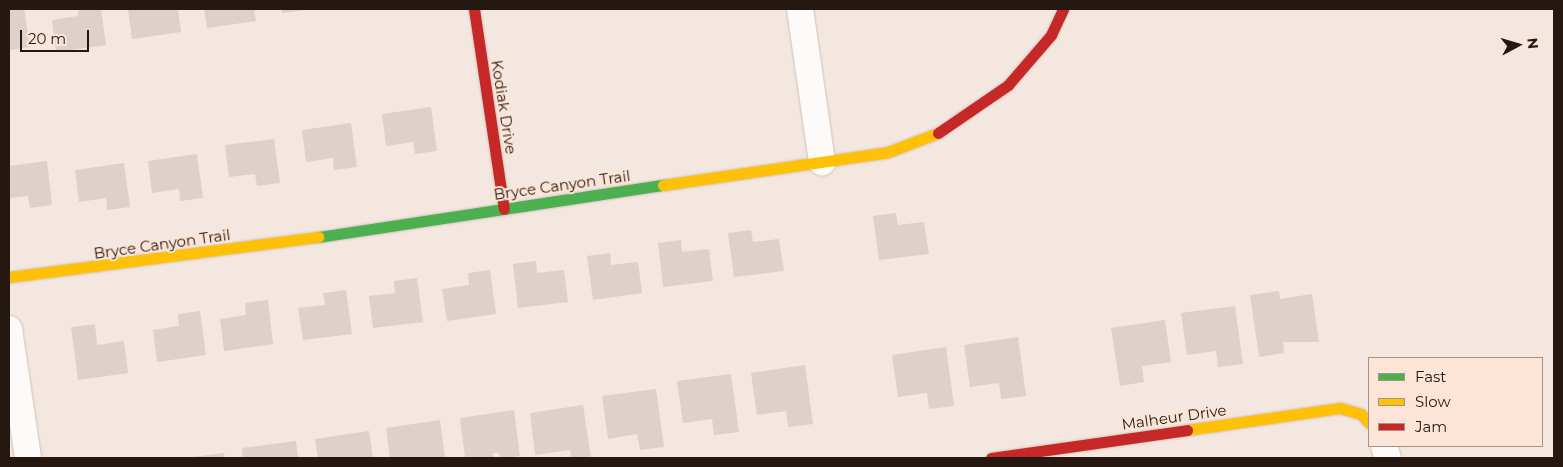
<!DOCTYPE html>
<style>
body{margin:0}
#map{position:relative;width:1563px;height:467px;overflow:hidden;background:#f4e7df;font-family:Montserrat,sans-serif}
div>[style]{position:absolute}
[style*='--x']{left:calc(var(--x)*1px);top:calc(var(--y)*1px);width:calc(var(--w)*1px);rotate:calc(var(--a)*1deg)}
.building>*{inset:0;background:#ded0ca}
.roads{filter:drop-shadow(0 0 1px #d0c4bc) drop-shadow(0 0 1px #d0c4bc)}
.street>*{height:26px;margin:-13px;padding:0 13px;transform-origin:13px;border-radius:13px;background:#fdfbfa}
.fast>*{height:11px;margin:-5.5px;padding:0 5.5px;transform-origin:5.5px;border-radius:5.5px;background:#4caf50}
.slow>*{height:11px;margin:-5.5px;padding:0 5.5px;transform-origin:5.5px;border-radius:5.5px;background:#ffc107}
.jam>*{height:11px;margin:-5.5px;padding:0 5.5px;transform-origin:5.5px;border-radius:5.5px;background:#c62828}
span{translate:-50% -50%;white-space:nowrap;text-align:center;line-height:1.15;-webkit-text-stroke:4px #fce5d7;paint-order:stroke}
.street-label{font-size:15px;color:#251810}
.frame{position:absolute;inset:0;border:10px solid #251810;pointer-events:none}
.legend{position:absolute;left:1368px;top:357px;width:175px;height:90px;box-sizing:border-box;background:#fce5d7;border:1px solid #a69387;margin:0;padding:6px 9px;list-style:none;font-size:15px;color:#251810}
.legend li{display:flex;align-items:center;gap:10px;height:25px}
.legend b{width:25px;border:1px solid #a69387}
.north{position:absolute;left:1493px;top:20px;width:50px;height:50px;-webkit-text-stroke:4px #fce5d7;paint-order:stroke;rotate:84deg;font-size:14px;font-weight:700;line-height:20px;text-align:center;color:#251810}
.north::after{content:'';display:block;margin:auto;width:18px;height:22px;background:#251810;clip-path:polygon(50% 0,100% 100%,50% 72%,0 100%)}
.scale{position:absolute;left:20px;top:30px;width:69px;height:22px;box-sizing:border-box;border:2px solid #251810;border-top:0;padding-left:6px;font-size:15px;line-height:18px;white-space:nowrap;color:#251810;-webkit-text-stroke:4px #fce5d7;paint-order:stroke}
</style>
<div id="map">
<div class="building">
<div style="clip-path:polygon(9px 9px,24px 9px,30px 47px,9px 50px)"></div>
<div style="clip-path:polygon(78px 9px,101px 9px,106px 45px,56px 52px,52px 20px,78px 16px)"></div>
<div style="clip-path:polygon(128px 9px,178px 9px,181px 32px,132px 39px)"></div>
<div style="clip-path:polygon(204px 9px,254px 9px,256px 21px,207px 28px)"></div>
<div style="clip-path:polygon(282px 9px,306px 9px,306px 10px,282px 13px)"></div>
<div style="clip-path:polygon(431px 107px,437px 151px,415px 154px,413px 142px,386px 146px,382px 114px)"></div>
<div style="clip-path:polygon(351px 123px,357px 167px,334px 170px,333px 158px,306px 162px,302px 130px)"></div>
<div style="clip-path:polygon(274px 139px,280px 183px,257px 186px,255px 174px,229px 177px,225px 145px)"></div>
<div style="clip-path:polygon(197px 154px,203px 198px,180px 201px,179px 189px,152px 193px,148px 161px)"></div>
<div style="clip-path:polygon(47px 161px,52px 205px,30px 208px,28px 196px,9px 198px,9px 166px)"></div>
<div style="clip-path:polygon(124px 163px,130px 207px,107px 210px,106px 198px,79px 202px,75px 170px)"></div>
<div style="clip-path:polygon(896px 213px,898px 225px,924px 222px,929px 254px,879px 260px,873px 216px)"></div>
<div style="clip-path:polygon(751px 230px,753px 242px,779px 239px,784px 271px,734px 277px,728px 233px)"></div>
<div style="clip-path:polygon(681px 240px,682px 252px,709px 249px,713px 281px,663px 287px,658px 243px)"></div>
<div style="clip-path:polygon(610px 253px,611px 265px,638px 262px,642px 293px,593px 300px,587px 256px)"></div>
<div style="clip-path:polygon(536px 261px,537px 273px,564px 270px,568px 302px,518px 308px,513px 264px)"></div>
<div style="clip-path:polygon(490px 270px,496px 314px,447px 321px,442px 289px,469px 285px,468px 273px)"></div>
<div style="clip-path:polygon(417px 278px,423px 322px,373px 328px,369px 296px,395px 293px,394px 281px)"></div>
<div style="clip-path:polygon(346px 290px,352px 334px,303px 340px,298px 308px,325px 305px,323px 293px)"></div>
<div style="clip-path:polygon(1279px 291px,1280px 299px,1312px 294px,1319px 342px,1283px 342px,1284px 353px,1259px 357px,1250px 295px)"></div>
<div style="clip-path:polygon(268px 300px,273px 344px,224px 351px,220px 319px,246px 315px,245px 303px)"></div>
<div style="clip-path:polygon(1235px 306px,1243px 364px,1218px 367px,1216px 351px,1187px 355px,1181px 313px)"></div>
<div style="clip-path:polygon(200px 311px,206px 355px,157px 362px,153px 330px,179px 326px,178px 314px)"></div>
<div style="clip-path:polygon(1165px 320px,1171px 362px,1142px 366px,1144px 382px,1120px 386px,1111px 328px)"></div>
<div style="clip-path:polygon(95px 324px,97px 345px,124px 341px,128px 373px,78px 380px,71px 327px)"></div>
<div style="clip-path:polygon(1018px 337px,1026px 396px,1001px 399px,999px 383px,970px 387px,964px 345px)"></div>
<div style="clip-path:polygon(946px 347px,954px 406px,929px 409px,927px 393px,898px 397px,892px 355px)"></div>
<div style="clip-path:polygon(805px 365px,813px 424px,788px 427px,786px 411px,757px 415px,751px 373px)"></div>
<div style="clip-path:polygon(731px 374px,739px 432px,714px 435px,712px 419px,683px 423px,677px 381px)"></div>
<div style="clip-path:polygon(656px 389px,664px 447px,640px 450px,637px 434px,608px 439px,602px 396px)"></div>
<div style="clip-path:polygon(583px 405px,591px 458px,571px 458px,570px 450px,535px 455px,530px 413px)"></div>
<div style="clip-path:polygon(514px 410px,520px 456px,500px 458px,499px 453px,493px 453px,494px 458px,465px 458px,460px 418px)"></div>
<div style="clip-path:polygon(440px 420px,445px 458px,390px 458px,386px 428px)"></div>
<div style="clip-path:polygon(369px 431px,373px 458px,318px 458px,315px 439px)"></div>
<div style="clip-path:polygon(296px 441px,298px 458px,243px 458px,242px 448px)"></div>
<div style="clip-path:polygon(224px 453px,225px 458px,193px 458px,193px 457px)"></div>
</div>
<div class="roads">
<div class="street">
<div style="--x:800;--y:9;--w:155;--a:81.8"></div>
<div style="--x:9;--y:329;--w:130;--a:81.6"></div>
<div style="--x:1384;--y:446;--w:13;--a:72"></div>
</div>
<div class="fast">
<div style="--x:318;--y:237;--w:349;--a:-8.6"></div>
</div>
<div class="slow">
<div style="--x:663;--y:185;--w:227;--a:-8.3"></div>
<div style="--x:888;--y:152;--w:53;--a:-20.8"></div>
<div style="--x:9;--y:277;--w:312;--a:-7.4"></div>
<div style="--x:1187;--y:430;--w:155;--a:-8.2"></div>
<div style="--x:1340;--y:408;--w:22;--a:16"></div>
<div style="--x:1361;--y:414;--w:12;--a:48"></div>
</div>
<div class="jam">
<div style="--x:474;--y:9;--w:202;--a:81.5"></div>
<div style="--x:938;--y:133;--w:85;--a:-34.4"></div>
<div style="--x:1008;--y:85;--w:66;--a:-49.3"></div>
<div style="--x:1051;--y:35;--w:29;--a:-65"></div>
<div style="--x:991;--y:458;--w:198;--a:-8.1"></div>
</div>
</div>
<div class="street-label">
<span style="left:504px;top:107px;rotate:81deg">Kodiak Drive</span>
<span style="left:562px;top:185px;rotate:-8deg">Bryce Canyon Trail</span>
<span style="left:162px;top:244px;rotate:-8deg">Bryce Canyon Trail</span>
<span style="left:1174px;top:417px;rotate:-8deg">Malheur Drive</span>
</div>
<div class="frame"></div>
<ul class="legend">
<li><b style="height:6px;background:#4caf50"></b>Fast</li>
<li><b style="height:6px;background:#ffc107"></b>Slow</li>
<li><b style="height:6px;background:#c62828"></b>Jam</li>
</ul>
<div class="north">N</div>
<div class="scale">20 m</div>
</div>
